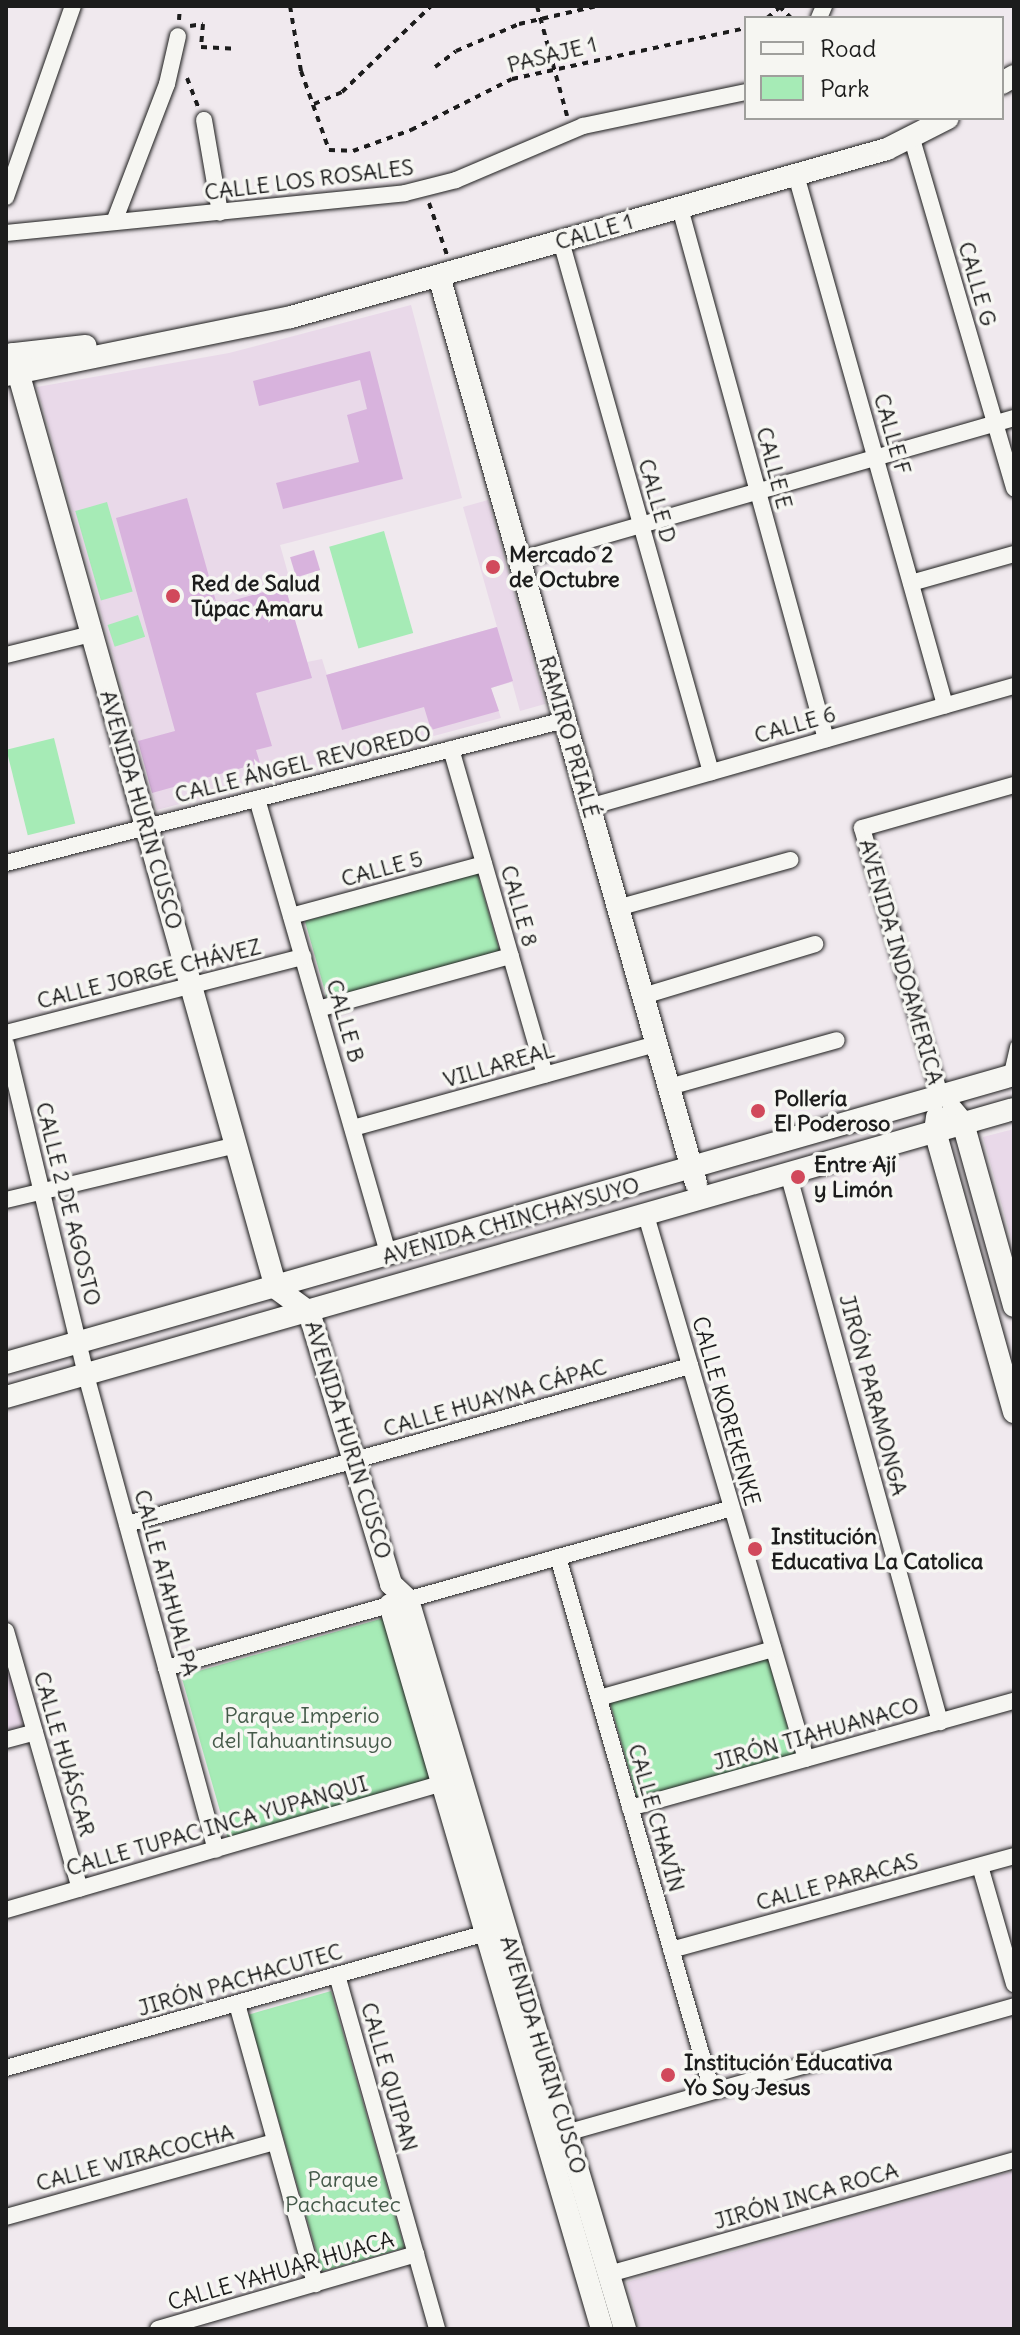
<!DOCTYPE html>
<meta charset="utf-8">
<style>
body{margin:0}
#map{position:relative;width:1020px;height:2335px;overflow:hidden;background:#f0e9ee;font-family:Delius,sans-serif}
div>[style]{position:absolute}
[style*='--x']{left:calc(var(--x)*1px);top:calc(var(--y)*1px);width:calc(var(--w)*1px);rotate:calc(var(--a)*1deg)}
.built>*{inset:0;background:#e9d9e9}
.green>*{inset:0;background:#a6ebb6;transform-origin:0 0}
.building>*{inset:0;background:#d8b3dd;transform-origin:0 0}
.path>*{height:4px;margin-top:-2px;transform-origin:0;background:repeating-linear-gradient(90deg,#1c1c1c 0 6px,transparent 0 12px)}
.roads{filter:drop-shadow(0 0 2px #1c1c1c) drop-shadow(0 0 2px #1c1c1c)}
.lane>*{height:8px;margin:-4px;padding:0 4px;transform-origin:4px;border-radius:4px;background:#f6f6f2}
.street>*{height:16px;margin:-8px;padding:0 8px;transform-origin:8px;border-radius:8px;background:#f6f6f2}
.secondary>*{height:22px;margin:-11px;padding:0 11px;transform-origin:11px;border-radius:11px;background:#f6f6f2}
.dots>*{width:22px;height:22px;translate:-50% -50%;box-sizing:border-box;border:4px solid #f6f6f2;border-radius:50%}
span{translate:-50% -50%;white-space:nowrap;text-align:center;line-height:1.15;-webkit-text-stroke:7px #f6f6f2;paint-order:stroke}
.street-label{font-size:22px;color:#1c1c1c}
.poi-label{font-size:22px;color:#1c1c1c;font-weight:700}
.left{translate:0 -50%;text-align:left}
.park-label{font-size:22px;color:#455a4a}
.frame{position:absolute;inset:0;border:8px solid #1c1c1c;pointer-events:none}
.legend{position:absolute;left:744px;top:16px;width:260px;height:104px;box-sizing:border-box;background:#f6f6f2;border:2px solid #9f9f9c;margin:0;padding:10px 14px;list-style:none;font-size:24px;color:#1c1c1c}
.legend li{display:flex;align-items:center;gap:16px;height:40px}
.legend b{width:40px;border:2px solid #9f9f9c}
</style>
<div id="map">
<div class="built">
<div style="clip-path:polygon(411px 305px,462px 498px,280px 545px,291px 584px,285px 587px,307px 662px,322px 659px,327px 675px,497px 627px,463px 507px,488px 500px,545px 704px,520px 711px,512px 682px,491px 688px,501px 718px,157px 810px,37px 387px,229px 353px)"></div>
<div style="clip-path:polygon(1014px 1129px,1014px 1249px,983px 1137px)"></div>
<div style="clip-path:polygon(6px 1662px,25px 1726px,6px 1731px)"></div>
<div style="clip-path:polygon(1014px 2171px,1014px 2329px,640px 2329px,627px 2282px)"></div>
</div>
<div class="green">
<div style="left:107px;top:502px;width:93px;height:33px;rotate:74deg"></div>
<div style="left:384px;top:531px;width:106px;height:57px;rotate:74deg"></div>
<div style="left:138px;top:615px;width:23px;height:32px;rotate:72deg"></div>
<div style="left:54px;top:738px;width:88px;height:49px;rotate:76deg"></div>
<div style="left:477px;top:872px;width:82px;height:179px;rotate:74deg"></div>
<div style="left:387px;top:1617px;width:169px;height:214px;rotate:74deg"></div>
<div style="left:767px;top:1655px;width:106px;height:164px;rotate:74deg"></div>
<div style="left:331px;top:1991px;width:267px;height:86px;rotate:74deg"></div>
</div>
<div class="building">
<div style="clip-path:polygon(370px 351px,403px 479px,283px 509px,276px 483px,359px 462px,347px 415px,367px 409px,360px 380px,259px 406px,253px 381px)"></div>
<div style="clip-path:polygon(187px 498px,217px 605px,285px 586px,312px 678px,256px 693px,272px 746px,256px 750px,260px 763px,152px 793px,138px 741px,175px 731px,116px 518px)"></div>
<div style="left:314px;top:550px;width:21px;height:25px;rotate:73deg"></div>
<div style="clip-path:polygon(497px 627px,513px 681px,491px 688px,499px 711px,431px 730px,424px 707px,342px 730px,326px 675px)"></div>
</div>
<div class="path">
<div style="--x:290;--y:6;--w:66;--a:80.4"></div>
<div style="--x:301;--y:71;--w:84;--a:70.5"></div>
<div style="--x:329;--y:150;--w:24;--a:2"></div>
<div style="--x:353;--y:151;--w:62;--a:-19.9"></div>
<div style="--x:411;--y:130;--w:113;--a:-26.8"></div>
<div style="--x:512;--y:79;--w:239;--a:-12.3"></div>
<div style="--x:537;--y:6;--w:114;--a:74.7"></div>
<div style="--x:779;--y:6;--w:17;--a:45"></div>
<div style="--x:767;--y:18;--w:17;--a:-40"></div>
<div style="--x:179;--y:20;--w:14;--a:-86"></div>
<div style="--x:190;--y:26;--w:13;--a:-9"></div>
<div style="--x:203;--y:24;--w:23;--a:95"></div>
<div style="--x:201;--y:47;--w:34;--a:3"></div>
<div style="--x:435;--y:67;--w:26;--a:-37"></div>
<div style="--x:456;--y:51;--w:69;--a:-23.2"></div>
<div style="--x:519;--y:24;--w:80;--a:-13"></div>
<div style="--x:187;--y:78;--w:31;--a:69"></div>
<div style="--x:314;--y:104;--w:30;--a:-23"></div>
<div style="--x:342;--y:92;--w:124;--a:-44"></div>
<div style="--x:429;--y:203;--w:55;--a:70.9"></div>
</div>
<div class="roads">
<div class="lane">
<div style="--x:1008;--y:1073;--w:28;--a:-77"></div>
</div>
<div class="street">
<div style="--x:819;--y:18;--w:13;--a:-67"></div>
<div style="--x:204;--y:120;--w:94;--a:80.2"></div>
<div style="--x:912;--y:139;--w:364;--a:73.7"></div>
<div style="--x:796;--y:175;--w:551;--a:74.3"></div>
<div style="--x:6;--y:197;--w:202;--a:-70.7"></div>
<div style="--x:680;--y:208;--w:551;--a:74.63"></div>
<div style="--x:114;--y:222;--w:148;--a:-69"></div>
<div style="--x:167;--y:84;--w:49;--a:-77.1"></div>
<div style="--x:6;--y:233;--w:401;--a:-5.7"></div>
<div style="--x:405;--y:193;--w:53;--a:-14.3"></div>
<div style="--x:456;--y:180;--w:138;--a:-23"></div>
<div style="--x:583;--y:126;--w:167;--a:-11.8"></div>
<div style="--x:561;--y:241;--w:552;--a:74.23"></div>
<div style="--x:519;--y:560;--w:515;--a:-16.01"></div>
<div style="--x:911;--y:583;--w:107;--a:-15.7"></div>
<div style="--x:6;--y:655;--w:88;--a:-13.9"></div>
<div style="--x:451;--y:749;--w:339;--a:73.9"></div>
<div style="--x:257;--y:799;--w:475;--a:73.9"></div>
<div style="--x:589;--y:807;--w:442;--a:-15.9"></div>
<div style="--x:6;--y:863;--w:577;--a:-14.35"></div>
<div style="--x:617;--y:908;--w:180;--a:-15.5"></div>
<div style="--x:291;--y:916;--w:200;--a:-15.1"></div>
<div style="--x:643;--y:996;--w:180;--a:-16.8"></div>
<div style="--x:318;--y:1009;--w:200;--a:-15.4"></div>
<div style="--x:6;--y:1033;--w:307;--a:-14.4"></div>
<div style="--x:6;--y:1044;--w:341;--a:76.4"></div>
<div style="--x:86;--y:1375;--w:492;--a:74.7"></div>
<div style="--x:669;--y:1087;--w:174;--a:-15.6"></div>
<div style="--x:940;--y:1095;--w:278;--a:-106.3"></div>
<div style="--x:862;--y:828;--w:158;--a:-15.8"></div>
<div style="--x:353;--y:1128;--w:314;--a:-15.5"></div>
<div style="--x:788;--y:1173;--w:570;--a:74.52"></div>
<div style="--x:6;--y:1200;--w:236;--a:-13.4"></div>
<div style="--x:645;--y:1212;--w:570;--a:73.6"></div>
<div style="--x:127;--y:1524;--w:585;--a:-15.68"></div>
<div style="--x:558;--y:1557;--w:556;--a:73.91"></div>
<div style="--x:6;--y:1631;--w:268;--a:74"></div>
<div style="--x:166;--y:1668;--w:588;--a:-15.78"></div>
<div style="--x:599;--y:1698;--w:181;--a:-15.7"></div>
<div style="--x:6;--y:1740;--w:30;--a:-15"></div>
<div style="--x:630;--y:1808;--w:399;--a:-15.6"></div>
<div style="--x:980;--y:1866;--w:123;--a:73.9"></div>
<div style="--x:6;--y:1910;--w:453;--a:-16.2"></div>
<div style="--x:671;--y:1950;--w:356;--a:-15.3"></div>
<div style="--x:337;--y:1975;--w:368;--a:74.2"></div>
<div style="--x:237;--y:2004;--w:291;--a:74.4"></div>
<div style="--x:6;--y:2068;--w:498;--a:-15.7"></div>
<div style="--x:566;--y:2133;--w:466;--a:-15.8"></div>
<div style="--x:6;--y:2217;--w:279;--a:-15.6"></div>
<div style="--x:609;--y:2274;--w:421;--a:-15.7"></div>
<div style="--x:158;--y:2329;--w:269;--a:-16.2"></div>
</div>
<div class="secondary">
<div style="--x:1002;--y:83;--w:14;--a:-30"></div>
<div style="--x:439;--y:276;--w:943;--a:74.18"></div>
<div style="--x:13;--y:354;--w:970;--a:74.27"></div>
<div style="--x:276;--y:1288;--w:41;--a:36"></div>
<div style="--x:309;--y:1312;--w:284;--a:73.2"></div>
<div style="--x:391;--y:1584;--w:23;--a:43"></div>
<div style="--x:408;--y:1600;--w:761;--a:73.42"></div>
<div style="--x:6;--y:355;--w:80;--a:-6.5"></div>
<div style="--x:6;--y:375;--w:291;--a:-11.5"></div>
<div style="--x:291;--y:317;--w:619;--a:-15.74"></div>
<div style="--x:887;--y:149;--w:68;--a:-26.9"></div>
<div style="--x:953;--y:1111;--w:16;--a:50"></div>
<div style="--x:963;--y:1123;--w:190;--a:74.4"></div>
<div style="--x:937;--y:1117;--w:14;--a:98"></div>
<div style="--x:935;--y:1131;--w:292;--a:74.3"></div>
<div style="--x:6;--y:1363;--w:1048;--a:-15.95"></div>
<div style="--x:6;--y:1397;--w:1048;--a:-15.95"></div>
<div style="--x:390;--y:1605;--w:754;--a:73.68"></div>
</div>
</div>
<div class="dots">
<div style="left:493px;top:567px;background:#d1495b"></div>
<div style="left:173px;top:596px;background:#d1495b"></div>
<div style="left:758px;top:1111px;background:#d1495b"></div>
<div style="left:798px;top:1177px;background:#d1495b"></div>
<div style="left:755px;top:1549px;background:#d1495b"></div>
<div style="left:668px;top:2075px;background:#d1495b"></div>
</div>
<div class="street-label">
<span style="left:552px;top:55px;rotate:-14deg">PASAJE 1</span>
<span style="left:309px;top:180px;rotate:-7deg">CALLE LOS ROSALES</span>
<span style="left:594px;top:232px;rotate:-16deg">CALLE 1</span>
<span style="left:977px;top:284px;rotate:74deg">CALLE G</span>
<span style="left:892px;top:434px;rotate:74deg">CALLE F</span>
<span style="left:774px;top:468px;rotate:75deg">CALLE E</span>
<span style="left:657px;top:501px;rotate:74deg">CALLE D</span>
<span style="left:795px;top:725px;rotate:-16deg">CALLE 6</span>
<span style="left:569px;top:737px;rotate:74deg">RAMIRO PRIALÉ</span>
<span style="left:303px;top:764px;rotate:-14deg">CALLE ÁNGEL REVOREDO</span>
<span style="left:141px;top:810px;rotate:74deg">AVENIDA HURIN CUSCO</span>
<span style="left:382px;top:869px;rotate:-15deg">CALLE 5</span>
<span style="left:519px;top:906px;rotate:74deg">CALLE 8</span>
<span style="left:901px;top:962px;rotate:74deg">AVENIDA INDOAMERICA</span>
<span style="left:149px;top:974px;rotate:-14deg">CALLE JORGE CHÁVEZ</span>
<span style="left:345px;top:1021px;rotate:74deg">CALLE B</span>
<span style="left:499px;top:1065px;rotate:-16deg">VILLAREAL</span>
<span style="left:68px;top:1204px;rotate:76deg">CALLE 2 DE AGOSTO</span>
<span style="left:511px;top:1221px;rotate:-16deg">AVENIDA CHINCHAYSUYO</span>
<span style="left:873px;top:1395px;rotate:75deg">JIRÓN PARAMONGA</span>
<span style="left:495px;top:1398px;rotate:-16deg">CALLE HUAYNA CÁPAC</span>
<span style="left:726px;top:1411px;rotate:74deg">CALLE KOREKENKE</span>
<span style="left:348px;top:1440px;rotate:73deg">AVENIDA HURIN CUSCO</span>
<span style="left:166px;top:1583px;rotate:75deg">CALLE ATAHUALPA</span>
<span style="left:816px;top:1734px;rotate:-16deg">JIRÓN TIAHUANACO</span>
<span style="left:64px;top:1754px;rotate:74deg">CALLE HUÁSCAR</span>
<span style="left:656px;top:1818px;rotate:74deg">CALLE CHAVÍN</span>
<span style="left:217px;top:1826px;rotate:-16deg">CALLE TUPAC INCA YUPANQUI</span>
<span style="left:837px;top:1882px;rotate:-15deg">CALLE PARACAS</span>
<span style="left:240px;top:1980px;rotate:-16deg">JIRÓN PACHACUTEC</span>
<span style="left:543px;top:2055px;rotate:73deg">AVENIDA HURIN CUSCO</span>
<span style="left:389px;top:2077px;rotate:74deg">CALLE QUIPAN</span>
<span style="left:135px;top:2158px;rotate:-15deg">CALLE WIRACOCHA</span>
<span style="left:806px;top:2196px;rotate:-16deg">JIRÓN INCA ROCA</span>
<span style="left:281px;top:2271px;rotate:-16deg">CALLE YAHUAR HUACA</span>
</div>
<div class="poi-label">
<span class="left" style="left:509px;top:567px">Mercado 2<br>de Octubre</span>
<span class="left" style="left:191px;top:596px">Red de Salud<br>Túpac Amaru</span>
<span class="left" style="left:774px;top:1111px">Pollería<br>El Poderoso</span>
<span class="left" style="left:814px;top:1177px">Entre Ají<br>y Limón</span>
<span class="left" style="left:771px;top:1549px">Institución<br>Educativa La Catolica</span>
<span class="left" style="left:684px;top:2075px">Institución Educativa<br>Yo Soy Jesus</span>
</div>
<div class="park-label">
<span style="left:302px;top:1728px">Parque Imperio<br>del Tahuantinsuyo</span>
<span style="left:343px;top:2192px">Parque<br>Pachacutec</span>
</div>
<div class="frame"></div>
<ul class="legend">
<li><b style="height:10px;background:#f6f6f2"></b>Road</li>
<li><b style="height:22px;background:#a6ebb6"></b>Park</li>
</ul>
</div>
